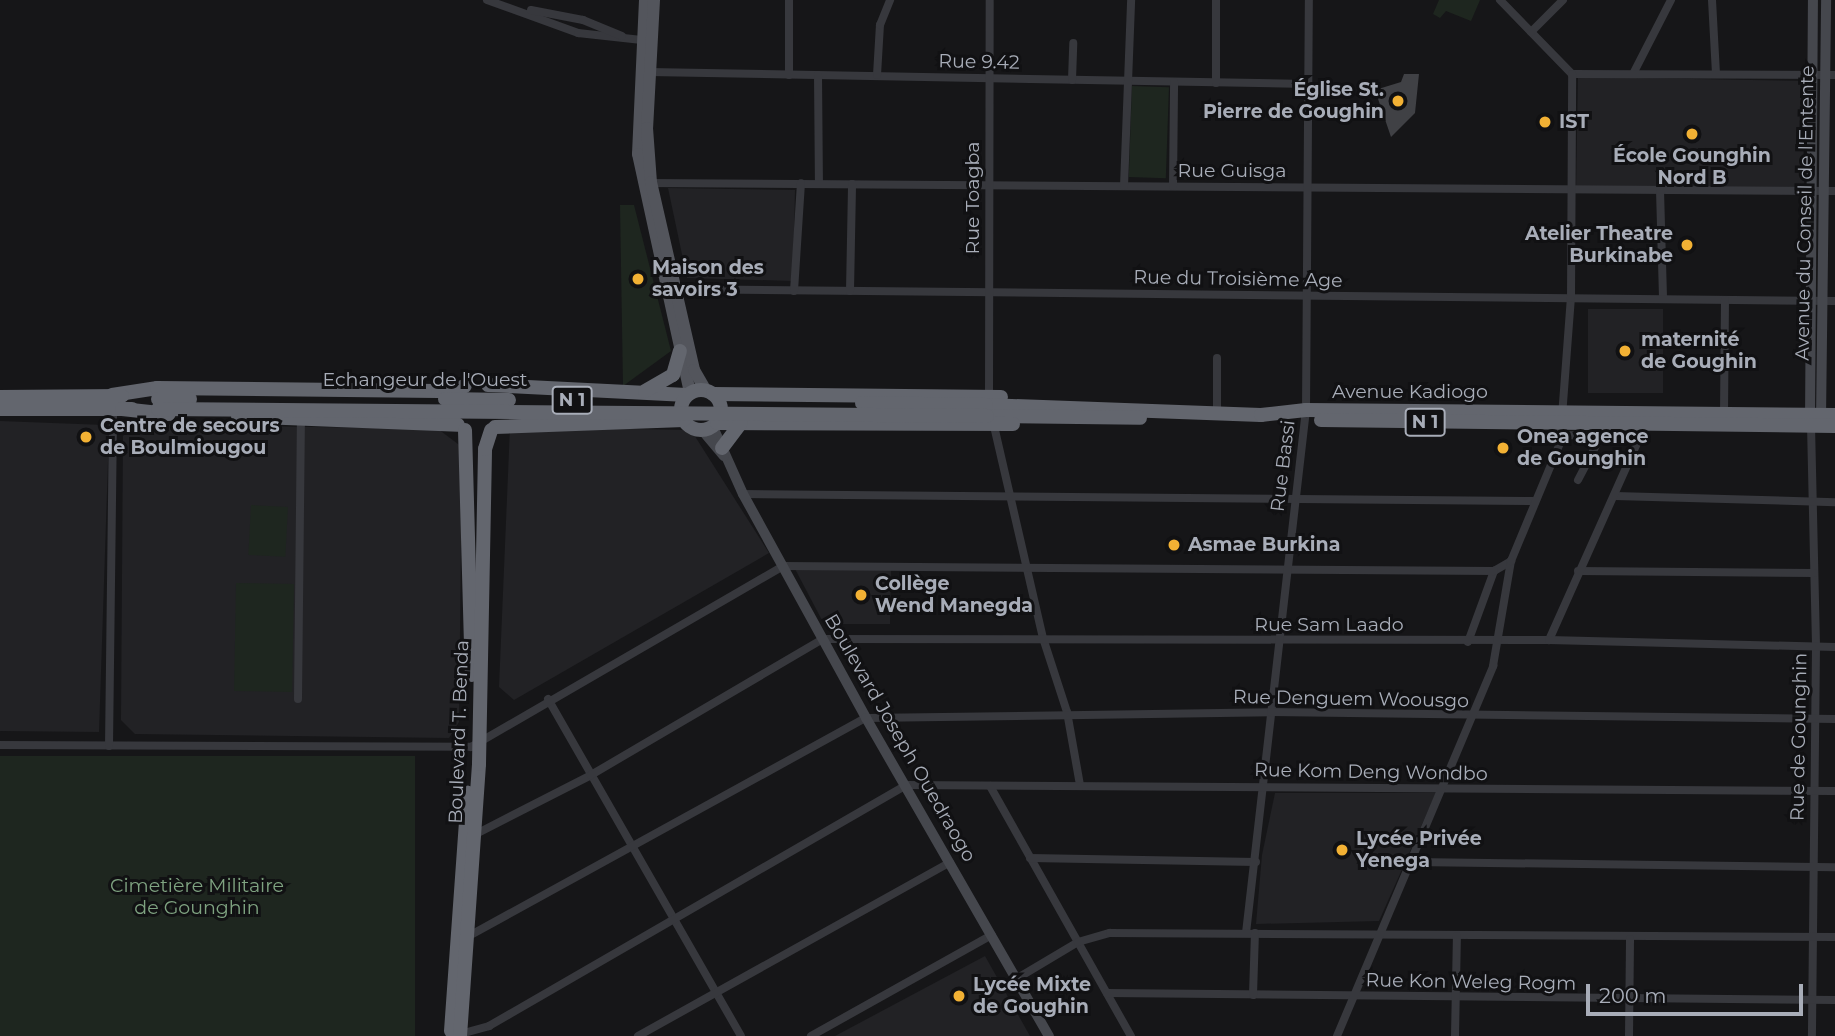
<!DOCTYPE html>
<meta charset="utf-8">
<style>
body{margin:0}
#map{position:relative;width:1835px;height:1036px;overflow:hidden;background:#161618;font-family:Montserrat,sans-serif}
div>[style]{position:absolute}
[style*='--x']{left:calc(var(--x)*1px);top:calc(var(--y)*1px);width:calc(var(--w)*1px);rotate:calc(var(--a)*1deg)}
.built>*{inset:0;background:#222225;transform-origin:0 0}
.green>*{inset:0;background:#1e261f;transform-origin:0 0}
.building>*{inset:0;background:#404145}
.street>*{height:8px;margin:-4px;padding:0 4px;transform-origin:4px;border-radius:4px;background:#37383d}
.secondary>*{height:10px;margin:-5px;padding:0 5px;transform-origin:5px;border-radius:5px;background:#45474d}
.primary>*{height:12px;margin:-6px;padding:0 6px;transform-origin:6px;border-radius:6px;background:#53555c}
.highway>*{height:14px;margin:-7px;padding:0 7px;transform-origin:7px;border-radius:7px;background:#63666e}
.highway>.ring{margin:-7px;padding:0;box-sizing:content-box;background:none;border:14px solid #63666e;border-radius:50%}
.highway-bridge>*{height:14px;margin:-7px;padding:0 7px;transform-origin:7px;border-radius:7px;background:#63666e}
.dots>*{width:19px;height:19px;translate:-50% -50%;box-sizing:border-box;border:4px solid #111113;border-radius:50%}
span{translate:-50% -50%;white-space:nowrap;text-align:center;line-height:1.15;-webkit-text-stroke:6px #111113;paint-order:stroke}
.shield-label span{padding:2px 5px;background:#111113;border:2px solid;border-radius:5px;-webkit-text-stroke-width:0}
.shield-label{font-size:18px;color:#a8adb8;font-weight:700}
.street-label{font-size:19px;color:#a8adb8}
.poi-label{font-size:19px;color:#a8adb8;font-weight:700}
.right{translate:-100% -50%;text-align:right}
.left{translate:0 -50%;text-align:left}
.park-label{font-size:19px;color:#7fa381}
.scale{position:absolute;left:1586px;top:984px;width:217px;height:32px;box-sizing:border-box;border:4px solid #a8adb8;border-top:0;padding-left:9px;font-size:21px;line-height:24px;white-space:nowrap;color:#a8adb8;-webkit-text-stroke:5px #111113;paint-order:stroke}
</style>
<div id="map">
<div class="built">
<div style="left:1578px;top:77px;width:228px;height:109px;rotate:1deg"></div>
<div style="clip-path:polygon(668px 188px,795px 190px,793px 281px,687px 278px)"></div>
<div style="left:1588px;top:309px;width:75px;height:84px"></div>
<div style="clip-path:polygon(0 421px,105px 425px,109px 432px,99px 732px,0 731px)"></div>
<div style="clip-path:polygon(135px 424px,438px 429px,462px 447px,459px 722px,449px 738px,135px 734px,121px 720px,123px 436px)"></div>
<div style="clip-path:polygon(510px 427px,691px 430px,769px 553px,514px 700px,499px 687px)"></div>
<div style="clip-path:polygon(794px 567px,891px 570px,890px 624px,824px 624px)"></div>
<div style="clip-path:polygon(1275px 793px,1436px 793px,1379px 921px,1256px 924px,1262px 855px)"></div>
<div style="clip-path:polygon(985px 956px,1030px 1036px,835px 1036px)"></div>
</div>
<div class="green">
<div style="clip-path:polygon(1439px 0,1480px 0,1471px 21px,1446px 11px,1440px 18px,1433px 14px)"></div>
<div style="left:1132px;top:86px;width:37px;height:91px;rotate:2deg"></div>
<div style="clip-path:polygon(620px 205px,634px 205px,671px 351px,623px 386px)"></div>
<div style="left:251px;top:505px;width:37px;height:50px;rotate:3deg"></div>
<div style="left:236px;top:583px;width:58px;height:108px;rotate:1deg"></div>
<div style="left:0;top:756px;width:415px;height:280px"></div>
</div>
<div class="building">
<div style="clip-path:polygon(1404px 74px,1419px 74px,1415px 113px,1391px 137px,1375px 90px,1401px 82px)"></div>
</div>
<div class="street">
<div style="--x:487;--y:0;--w:97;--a:19.9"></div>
<div style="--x:578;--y:33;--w:64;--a:6.2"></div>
<div style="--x:789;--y:0;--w:75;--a:90"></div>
<div style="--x:1500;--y:0;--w:103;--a:45.8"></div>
<div style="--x:1712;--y:0;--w:74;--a:86.9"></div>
<div style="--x:531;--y:10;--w:53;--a:10.9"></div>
<div style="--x:583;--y:20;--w:42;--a:22.3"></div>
<div style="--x:1531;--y:32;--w:45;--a:-45"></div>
<div style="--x:649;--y:72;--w:659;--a:1.04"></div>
<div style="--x:1634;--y:72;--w:81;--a:-62.8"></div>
<div style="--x:1572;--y:74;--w:263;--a:0.2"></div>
<div style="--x:818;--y:75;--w:109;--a:89.5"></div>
<div style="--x:877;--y:75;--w:50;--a:-86.6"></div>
<div style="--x:880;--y:25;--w:27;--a:-68"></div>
<div style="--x:1072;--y:80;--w:37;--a:-88"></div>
<div style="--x:1216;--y:83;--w:83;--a:-90"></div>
<div style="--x:648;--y:183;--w:1187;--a:0.39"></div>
<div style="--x:1124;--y:186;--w:186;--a:-87.8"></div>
<div style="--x:1173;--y:186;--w:104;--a:-89.4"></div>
<div style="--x:1660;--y:190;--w:109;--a:88.4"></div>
<div style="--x:671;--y:289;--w:1164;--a:0.59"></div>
<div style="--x:794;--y:291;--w:108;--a:-86.3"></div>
<div style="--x:850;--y:291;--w:107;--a:-88.9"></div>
<div style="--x:989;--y:396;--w:396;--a:-89.9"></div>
<div style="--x:1217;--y:411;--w:53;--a:-90"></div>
<div style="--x:1724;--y:414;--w:114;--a:-89.5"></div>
<div style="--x:1811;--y:425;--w:222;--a:88.7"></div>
<div style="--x:1816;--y:647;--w:389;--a:90.6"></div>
<div style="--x:994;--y:426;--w:218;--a:77"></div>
<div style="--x:1043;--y:638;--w:78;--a:72"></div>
<div style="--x:1067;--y:712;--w:74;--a:79.9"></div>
<div style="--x:1561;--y:435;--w:79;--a:1.5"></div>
<div style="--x:1578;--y:480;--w:50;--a:-62.4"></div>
<div style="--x:743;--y:494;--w:792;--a:0.51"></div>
<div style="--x:1615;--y:496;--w:220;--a:1.6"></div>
<div style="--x:1578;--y:571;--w:236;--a:0.5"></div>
<div style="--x:1549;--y:640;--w:238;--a:-65.9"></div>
<div style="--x:1468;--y:642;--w:76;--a:-69.9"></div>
<div style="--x:1494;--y:571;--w:20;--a:-30"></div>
<div style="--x:298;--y:699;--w:281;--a:-89.4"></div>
<div style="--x:548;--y:699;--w:388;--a:60.2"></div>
<div style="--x:0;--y:745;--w:471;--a:0.2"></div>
<div style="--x:471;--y:747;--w:361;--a:-30.1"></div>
<div style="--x:783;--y:566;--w:711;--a:0.4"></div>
<div style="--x:109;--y:746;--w:337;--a:-89.3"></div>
<div style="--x:990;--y:786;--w:287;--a:60.6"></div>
<div style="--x:474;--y:835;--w:131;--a:-27.1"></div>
<div style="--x:591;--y:775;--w:269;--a:-30.4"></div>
<div style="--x:823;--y:639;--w:726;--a:0.08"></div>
<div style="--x:1549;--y:640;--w:286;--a:1.4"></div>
<div style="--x:1030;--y:858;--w:226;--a:1"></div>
<div style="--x:1413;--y:862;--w:422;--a:0.7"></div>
<div style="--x:1246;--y:933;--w:526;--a:-83.46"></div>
<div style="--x:1306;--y:410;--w:410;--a:-89.6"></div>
<div style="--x:467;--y:937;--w:455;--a:-28.8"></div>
<div style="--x:866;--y:718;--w:405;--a:-0.8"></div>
<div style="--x:1271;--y:712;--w:564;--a:0.71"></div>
<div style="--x:1016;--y:979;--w:72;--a:-30.8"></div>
<div style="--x:1078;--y:942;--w:33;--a:-16"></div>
<div style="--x:1110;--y:933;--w:725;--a:0.32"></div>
<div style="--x:1107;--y:993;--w:728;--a:0.55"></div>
<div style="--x:1253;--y:995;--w:62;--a:-88.2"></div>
<div style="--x:460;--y:1034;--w:30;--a:-15"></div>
<div style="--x:489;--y:1026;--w:482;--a:-30"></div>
<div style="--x:906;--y:785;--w:929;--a:0.37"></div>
<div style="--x:638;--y:1036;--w:357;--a:-29.1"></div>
<div style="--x:811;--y:1036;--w:207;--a:-29.2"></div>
<div style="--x:1337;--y:1036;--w:402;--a:-67.1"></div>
<div style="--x:1493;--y:666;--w:107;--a:-80.3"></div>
<div style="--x:1511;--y:561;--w:128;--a:-67.4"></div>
<div style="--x:1560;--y:443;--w:145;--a:-85.7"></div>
<div style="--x:1571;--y:298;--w:224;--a:-89.7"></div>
<div style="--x:1455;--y:1036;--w:100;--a:-88.9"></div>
<div style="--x:1629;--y:1036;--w:97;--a:-89.4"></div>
</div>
<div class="secondary">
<div style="--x:1821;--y:419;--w:419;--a:-89.3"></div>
<div style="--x:1810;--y:421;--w:421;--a:-89.6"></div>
<div style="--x:713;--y:427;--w:73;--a:65.9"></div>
<div style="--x:743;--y:494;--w:256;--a:61.2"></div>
<div style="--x:866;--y:718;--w:367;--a:60.1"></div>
<div style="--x:702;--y:430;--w:34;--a:50"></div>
</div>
<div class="primary">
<div style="--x:645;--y:0;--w:154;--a:92.6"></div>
<div style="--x:638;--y:154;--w:245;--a:77.7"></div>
<div style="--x:654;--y:0;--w:128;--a:93.1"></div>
<div style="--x:647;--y:128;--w:54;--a:85.8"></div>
<div style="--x:651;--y:182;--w:193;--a:77.1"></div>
<div style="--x:694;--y:370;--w:24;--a:60"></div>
</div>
<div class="highway">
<div style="--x:488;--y:385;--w:199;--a:2.9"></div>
<div class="ring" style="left:681px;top:390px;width:26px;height:26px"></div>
<div style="--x:645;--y:391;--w:32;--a:-30"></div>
<div style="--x:673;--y:375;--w:25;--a:-74"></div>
<div style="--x:713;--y:394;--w:288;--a:0.6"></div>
<div style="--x:112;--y:395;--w:46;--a:-8.8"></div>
<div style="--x:157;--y:388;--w:281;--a:0.6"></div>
<div style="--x:438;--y:391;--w:27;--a:-10"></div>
<div style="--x:0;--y:397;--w:122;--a:-0.5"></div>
<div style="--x:986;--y:405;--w:275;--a:2.1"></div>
<div style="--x:1261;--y:415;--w:45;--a:-6.3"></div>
<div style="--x:1306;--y:410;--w:529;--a:0.54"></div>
<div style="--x:0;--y:409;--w:132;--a:0"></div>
<div style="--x:122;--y:409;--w:47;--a:6.1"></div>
<div style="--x:238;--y:416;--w:220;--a:2.3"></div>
<div style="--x:987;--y:416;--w:153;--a:0.7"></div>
<div style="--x:1321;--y:420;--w:514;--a:0.67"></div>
<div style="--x:717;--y:423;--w:296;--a:0.2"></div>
<div style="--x:495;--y:427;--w:189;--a:-2.1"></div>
<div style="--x:465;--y:430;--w:245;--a:88.4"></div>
<div style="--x:722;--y:448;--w:31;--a:-53"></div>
<div style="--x:451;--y:1031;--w:239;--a:-85.9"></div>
<div style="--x:460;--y:1036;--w:273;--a:-86"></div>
<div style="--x:479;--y:764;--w:315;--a:-88.9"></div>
<div style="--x:485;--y:449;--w:20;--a:-72"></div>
</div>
<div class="highway-bridge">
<div style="--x:158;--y:399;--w:32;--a:0"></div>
<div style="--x:445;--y:399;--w:64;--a:0.9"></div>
<div style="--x:862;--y:403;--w:124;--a:0.9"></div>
<div style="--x:158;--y:409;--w:829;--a:0.48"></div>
</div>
<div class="dots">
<div style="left:1398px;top:101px;background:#f2b134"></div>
<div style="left:1545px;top:122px;background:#f2b134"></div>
<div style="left:1692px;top:134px;background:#f2b134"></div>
<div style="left:1687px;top:245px;background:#f2b134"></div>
<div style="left:638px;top:279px;background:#f2b134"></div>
<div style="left:1625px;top:351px;background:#f2b134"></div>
<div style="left:86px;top:437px;background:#f2b134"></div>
<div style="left:1503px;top:448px;background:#f2b134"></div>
<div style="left:1174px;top:545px;background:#f2b134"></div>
<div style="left:861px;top:595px;background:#f2b134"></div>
<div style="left:1342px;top:850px;background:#f2b134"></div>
<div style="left:959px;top:996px;background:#f2b134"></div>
</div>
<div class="shield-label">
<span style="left:572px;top:400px">N 1</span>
<span style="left:1425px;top:422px">N 1</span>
</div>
<div class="street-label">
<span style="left:979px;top:62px;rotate:1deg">Rue 9.42</span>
<span style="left:1232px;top:171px">Rue Guisga</span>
<span style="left:973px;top:198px;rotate:-90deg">Rue Toagba</span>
<span style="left:1805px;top:213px;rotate:-89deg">Avenue du Conseil de l'Entente</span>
<span style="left:1238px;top:279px;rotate:1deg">Rue du Troisième Age</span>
<span style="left:425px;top:380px">Echangeur de l'Ouest</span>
<span style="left:1410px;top:392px">Avenue Kadiogo</span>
<span style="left:1283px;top:466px;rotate:-83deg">Rue Bassi</span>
<span style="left:1329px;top:625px">Rue Sam Laado</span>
<span style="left:1351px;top:699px;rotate:1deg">Rue Denguem Woousgo</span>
<span style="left:459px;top:732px;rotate:-88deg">Boulevard T. Benda</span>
<span style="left:1799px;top:737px;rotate:-89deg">Rue de Gounghin</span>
<span style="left:900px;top:738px;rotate:60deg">Boulevard Joseph Ouedraogo</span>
<span style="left:1371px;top:772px;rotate:1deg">Rue Kom Deng Wondbo</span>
<span style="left:1471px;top:982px;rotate:1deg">Rue Kon Weleg Rogm</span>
</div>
<div class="poi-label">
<span class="right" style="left:1384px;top:101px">Église St.<br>Pierre de Goughin</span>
<span class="left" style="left:1559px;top:122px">IST</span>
<span style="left:1692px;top:167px">École Gounghin<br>Nord B</span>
<span class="right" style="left:1673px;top:245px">Atelier Theatre<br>Burkinabe</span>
<span class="left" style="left:652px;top:279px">Maison des<br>savoirs 3</span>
<span class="left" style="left:1641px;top:351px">maternité<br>de Goughin</span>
<span class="left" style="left:100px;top:437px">Centre de secours<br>de Boulmiougou</span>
<span class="left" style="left:1517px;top:448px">Onea agence<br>de Gounghin</span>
<span class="left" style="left:1188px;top:545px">Asmae Burkina</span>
<span class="left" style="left:875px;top:595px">Collège<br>Wend Manegda</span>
<span class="left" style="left:1356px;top:850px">Lycée Privée<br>Yenega</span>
<span class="left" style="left:973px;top:996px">Lycée Mixte<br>de Goughin</span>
</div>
<div class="park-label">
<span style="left:197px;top:897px">Cimetière Militaire<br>de Gounghin</span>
</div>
<div class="scale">200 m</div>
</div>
